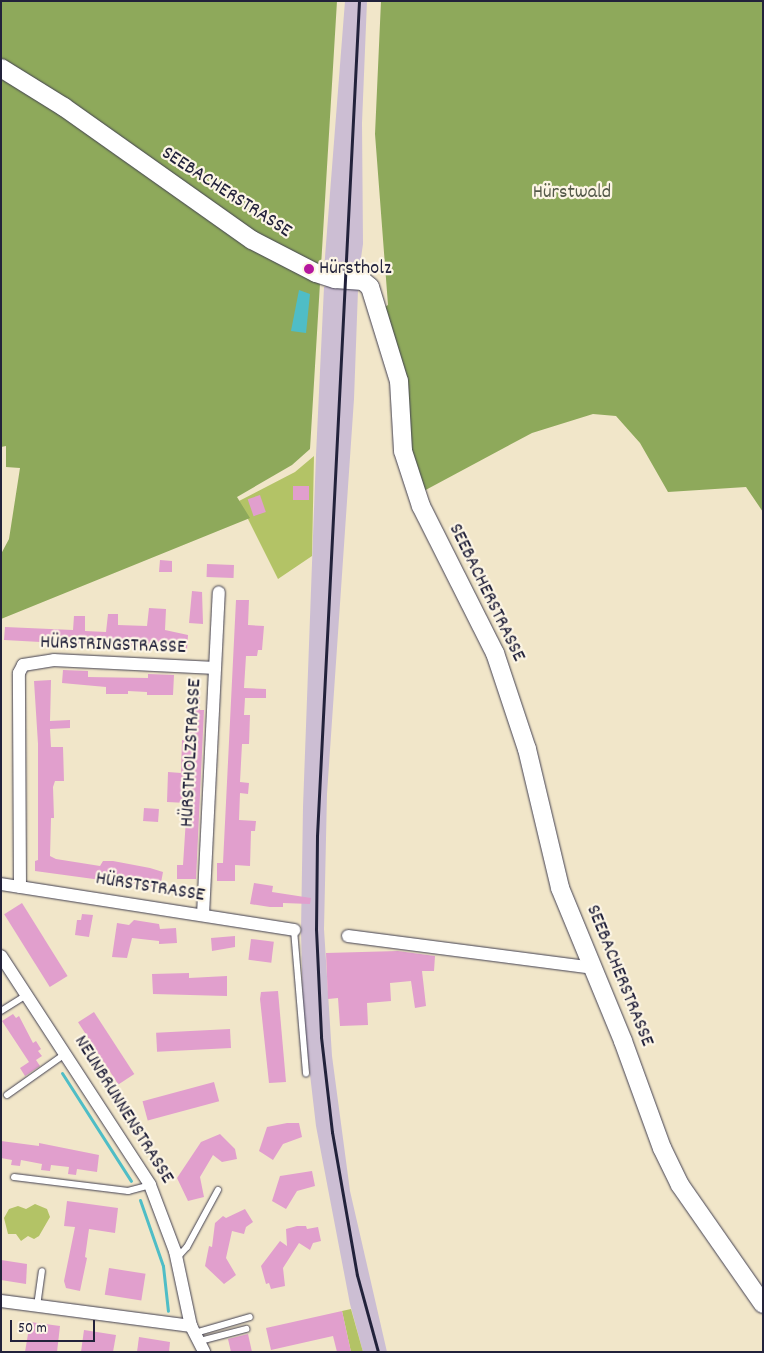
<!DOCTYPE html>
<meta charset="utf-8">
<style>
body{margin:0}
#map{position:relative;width:764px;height:1353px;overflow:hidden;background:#f1e6c9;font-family:Dekko,sans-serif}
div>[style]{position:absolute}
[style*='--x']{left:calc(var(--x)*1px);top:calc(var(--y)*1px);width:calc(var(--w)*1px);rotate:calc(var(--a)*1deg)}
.industrial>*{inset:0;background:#ccbed3}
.green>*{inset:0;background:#b3c366}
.forest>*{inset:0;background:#8ea95b}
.water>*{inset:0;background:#4fbdc6}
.stream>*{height:3px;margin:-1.5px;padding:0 1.5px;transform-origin:1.5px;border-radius:1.5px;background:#4fbdc6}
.building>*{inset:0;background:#e19fcd;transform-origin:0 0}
.roads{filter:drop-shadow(0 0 1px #413f50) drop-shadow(0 0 1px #413f50)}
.lane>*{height:6px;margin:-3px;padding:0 3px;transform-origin:3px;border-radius:3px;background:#fff}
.street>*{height:12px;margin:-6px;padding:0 6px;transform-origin:6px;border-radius:6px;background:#fff}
.secondary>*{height:18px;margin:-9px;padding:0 9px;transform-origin:9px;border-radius:9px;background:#fff}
.rail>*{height:3px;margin:-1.5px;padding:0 1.5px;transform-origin:1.5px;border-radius:1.5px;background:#22223b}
.dots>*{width:14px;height:14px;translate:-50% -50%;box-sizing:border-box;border:2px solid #fcf5e5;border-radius:50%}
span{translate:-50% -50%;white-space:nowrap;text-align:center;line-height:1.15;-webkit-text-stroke:4.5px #fcf5e5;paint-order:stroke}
.street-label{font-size:20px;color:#22223b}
.park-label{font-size:20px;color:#555a4a}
.poi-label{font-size:20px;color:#22223b}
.left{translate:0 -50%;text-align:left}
.frame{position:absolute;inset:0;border:2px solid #22223b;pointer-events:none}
.scale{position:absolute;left:10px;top:1320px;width:85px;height:22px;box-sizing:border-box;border:2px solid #22223b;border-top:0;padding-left:6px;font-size:15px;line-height:18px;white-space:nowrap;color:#22223b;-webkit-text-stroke:4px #fcf5e5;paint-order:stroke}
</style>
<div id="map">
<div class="industrial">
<div style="clip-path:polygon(345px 1px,367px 1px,362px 123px,363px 244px,359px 272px,324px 270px)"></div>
<div style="clip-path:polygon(334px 283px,358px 290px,354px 399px,327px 794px,324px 929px,332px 1056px,350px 1191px,387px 1352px,363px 1352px,350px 1304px,316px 1126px,303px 1014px,301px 931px,303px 807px,316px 455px,324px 287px)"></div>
</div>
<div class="green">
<div style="clip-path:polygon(314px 456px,312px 556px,278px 579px,239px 501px,295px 472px)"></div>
<div style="clip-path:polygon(35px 1204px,47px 1209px,50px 1217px,39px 1236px,34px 1239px,28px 1236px,21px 1241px,16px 1234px,8px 1234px,4px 1218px,9px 1209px,18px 1206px,26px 1209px)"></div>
<div style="clip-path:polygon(351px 1309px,363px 1352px,351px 1352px,342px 1311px)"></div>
</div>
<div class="forest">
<div style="clip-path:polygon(1px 1px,337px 1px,310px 449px,292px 465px,237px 497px,250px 518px,1px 619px,1px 554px,9px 539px,20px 468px,6px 467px,6px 446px,1px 447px)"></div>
<div style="clip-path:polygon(381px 1px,763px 1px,763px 512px,746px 487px,668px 492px,640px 443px,616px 416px,593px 414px,532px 433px,420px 493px,383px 308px,388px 305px,375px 134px)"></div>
</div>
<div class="water">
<div style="clip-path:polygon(299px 290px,310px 294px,306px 333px,291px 331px)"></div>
</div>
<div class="stream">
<div style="--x:62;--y:1073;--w:128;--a:57.4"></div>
<div style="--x:140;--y:1200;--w:70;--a:70.8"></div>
<div style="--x:163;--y:1266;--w:45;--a:83.7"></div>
</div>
<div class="building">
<div style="left:293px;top:486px;width:16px;height:14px"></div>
<div style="left:260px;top:495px;width:18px;height:13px;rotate:71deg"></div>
<div style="clip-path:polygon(160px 560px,172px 561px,172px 572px,159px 572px)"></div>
<div style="left:207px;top:564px;width:27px;height:13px;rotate:2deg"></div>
<div style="clip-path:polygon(192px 591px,202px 592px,203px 624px,189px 623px)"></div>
<div style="clip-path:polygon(236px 600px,249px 600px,248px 625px,264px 626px,262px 650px,258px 650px,257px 656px,246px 656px,244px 688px,266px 689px,266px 698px,245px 698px,244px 715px,250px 715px,249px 744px,242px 744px,240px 782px,249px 783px,248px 794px,240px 793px,239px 820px,256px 821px,255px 831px,251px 831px,250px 866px,235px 865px,235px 881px,217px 881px,217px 863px,223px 863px)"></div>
<div style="clip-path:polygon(149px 608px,166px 609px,165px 630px,188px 635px,187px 650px,4px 640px,5px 627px,73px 630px,74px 616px,85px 616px,85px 631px,106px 632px,108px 614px,118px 614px,118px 625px,147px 626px)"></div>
<div style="clip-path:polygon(63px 670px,88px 671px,88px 677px,148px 678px,148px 674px,174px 675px,173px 695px,147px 695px,147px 692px,128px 691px,128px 694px,106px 694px,106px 687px,62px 683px)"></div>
<div style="clip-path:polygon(51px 680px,50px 721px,70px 720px,70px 728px,50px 729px,51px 747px,63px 747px,64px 781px,55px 781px,53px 787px,54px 818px,51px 818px,50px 856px,56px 859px,100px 866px,103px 861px,113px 861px,150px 868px,163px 872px,160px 888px,35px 871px,35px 861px,38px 860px,38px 744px,34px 681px)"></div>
<div style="clip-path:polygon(191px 697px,200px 697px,200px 710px,204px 710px,196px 879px,177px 879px,177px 865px,183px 865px,187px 803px,167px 802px,168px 772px,181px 773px,182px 740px,190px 741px)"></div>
<div style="left:144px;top:808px;width:15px;height:13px;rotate:4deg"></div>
<div style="clip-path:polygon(254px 883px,273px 886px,272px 892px,311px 898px,310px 904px,283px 903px,283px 907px,270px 907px,250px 904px)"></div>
<div style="left:22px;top:903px;width:86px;height:21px;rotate:58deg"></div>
<div style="clip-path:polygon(82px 914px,93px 915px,89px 937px,75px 935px,77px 920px,81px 920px)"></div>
<div style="clip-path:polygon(134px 920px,159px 924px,160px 929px,176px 928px,177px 943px,159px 944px,159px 941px,132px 938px,127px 958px,112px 957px,117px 923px,129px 925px)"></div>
<div style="clip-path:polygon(235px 936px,235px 947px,212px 951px,211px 938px)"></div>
<div style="left:251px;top:939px;width:23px;height:21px;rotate:7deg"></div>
<div style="clip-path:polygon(398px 951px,435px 956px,434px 971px,422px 971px,426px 1006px,415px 1008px,411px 981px,390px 983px,391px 1001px,367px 1003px,368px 1025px,340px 1026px,338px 998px,328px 999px,326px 953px)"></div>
<div style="clip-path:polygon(189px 973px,189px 978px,227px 976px,227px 996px,153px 994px,152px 974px)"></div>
<div style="clip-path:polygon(278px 991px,286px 1082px,269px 1083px,260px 999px,261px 992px)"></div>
<div style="left:94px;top:1012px;width:74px;height:19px;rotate:57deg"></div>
<div style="clip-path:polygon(13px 1014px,16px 1018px,19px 1016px,33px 1043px,36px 1041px,41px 1049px,38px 1051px,42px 1056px,36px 1060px,40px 1066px,25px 1076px,20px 1068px,29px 1062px,2px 1021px)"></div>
<div style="left:230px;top:1029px;width:19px;height:74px;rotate:87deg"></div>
<div style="left:214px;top:1082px;width:20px;height:74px;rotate:75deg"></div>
<div style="clip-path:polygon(287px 1123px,299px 1123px,302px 1137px,283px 1144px,273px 1160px,259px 1151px,267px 1127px)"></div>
<div style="clip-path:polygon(220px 1134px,235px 1149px,237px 1159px,222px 1162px,213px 1155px,200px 1177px,204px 1197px,188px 1201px,177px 1178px,201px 1142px)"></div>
<div style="clip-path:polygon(1px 1141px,39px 1146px,39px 1143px,99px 1155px,97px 1172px,77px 1169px,76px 1175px,68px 1174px,69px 1167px,51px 1165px,50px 1171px,41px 1170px,42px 1164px,21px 1160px,20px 1166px,11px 1165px,12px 1160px,1px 1158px)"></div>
<div style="clip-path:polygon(312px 1171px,315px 1186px,297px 1191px,286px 1209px,272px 1201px,280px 1176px)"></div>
<div style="clip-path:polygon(67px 1201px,118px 1208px,115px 1233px,89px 1229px,85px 1257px,87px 1258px,80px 1291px,66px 1288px,64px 1281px,75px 1227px,64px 1226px)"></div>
<div style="clip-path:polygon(245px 1209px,253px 1222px,246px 1227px,244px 1234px,232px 1231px,226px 1258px,236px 1275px,224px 1284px,205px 1266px,209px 1246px,212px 1247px,215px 1223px,223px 1216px,226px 1218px)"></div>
<div style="clip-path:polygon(297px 1226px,306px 1226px,307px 1229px,318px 1227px,321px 1241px,313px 1243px,310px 1250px,299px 1243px,283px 1268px,285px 1286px,271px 1289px,269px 1283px,266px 1284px,261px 1266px,280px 1241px,287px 1246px,286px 1229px)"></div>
<div style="clip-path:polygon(1px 1260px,27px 1264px,26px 1284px,1px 1280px)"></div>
<div style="left:109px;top:1268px;width:37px;height:27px;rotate:9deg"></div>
<div style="clip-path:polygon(342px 1311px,351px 1352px,337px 1352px,333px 1336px,271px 1350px,266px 1328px)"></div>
<div style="clip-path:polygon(30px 1322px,60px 1326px,57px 1352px,25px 1352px)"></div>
<div style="clip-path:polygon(84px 1330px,116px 1335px,113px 1352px,81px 1352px)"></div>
<div style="clip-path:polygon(248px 1334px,252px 1352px,231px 1352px,228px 1339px)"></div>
<div style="clip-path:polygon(139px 1337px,170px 1342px,169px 1352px,137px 1352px)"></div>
</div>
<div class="roads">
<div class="lane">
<div style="--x:294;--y:930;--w:144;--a:85.2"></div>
<div style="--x:1;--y:1011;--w:31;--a:-32"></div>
<div style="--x:7;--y:1095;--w:71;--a:-35.3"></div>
<div style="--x:14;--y:1177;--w:115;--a:7"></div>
<div style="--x:128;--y:1191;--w:23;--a:-15"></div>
<div style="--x:177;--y:1258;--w:15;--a:-48"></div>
<div style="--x:187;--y:1247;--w:65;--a:-61.5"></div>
<div style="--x:37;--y:1306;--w:35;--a:-82"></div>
<div style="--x:195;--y:1333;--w:57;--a:-16.2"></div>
<div style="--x:200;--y:1341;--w:48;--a:-14.6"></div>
</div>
<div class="street">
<div style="--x:1;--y:884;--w:297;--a:8.9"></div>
<div style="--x:20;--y:887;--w:214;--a:-90.3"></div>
<div style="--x:19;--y:673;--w:9;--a:-63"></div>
<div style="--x:23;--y:665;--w:31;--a:-9"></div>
<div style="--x:54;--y:660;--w:161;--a:2.8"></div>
<div style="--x:203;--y:915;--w:323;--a:-87.2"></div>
<div style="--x:348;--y:936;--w:248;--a:7.4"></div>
<div style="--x:1;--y:956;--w:273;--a:56.9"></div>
<div style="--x:150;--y:1185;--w:71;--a:69.3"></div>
<div style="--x:175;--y:1251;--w:77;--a:78"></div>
<div style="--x:191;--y:1326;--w:29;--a:63"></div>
<div style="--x:1;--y:1301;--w:192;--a:7.5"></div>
</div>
<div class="secondary">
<div style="--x:1;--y:68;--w:74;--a:31.8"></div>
<div style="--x:64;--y:107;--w:230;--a:35.3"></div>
<div style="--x:252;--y:240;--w:72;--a:27.3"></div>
<div style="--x:316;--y:273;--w:20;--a:18"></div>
<div style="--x:335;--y:279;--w:28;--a:4"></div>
<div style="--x:363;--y:281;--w:9;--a:41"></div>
<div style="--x:370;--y:287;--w:98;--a:72.9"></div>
<div style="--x:399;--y:381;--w:70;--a:86.7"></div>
<div style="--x:403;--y:451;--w:58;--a:71.9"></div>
<div style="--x:421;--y:506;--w:165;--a:63.3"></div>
<div style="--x:495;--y:653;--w:101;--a:71.6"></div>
<div style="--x:527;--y:749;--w:143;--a:76.6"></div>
<div style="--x:560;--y:888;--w:165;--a:67.6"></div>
<div style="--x:623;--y:1041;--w:114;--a:70"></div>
<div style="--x:662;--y:1148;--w:41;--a:64.1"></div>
<div style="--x:680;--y:1185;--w:145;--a:55.1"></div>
</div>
</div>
<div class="rail">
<div style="--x:359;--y:1;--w:836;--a:92.88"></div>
<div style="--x:317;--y:836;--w:93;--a:90.6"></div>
<div style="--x:316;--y:929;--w:108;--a:87.3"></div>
<div style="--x:321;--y:1037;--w:96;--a:83.4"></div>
<div style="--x:332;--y:1132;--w:145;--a:80.1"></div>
<div style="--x:357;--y:1275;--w:80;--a:74.7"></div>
</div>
<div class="dots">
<div style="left:309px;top:269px;background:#b5179e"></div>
</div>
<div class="street-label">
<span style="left:226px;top:193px;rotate:33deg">SEEBACHERSTRASSE</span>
<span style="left:486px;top:593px;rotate:64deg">SEEBACHERSTRASSE</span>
<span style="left:113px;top:646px;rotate:2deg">HÜRSTRINGSTRASSE</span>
<span style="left:192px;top:753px;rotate:-87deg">HÜRSTHOLZSTRASSE</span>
<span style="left:150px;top:888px;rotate:9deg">HÜRSTSTRASSE</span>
<span style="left:619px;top:976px;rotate:68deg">SEEBACHERSTRASSE</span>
<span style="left:123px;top:1110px;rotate:58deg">NEUNBRUNNENSTRASSE</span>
</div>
<div class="park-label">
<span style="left:572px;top:193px">Hürstwald</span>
</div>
<div class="poi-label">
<span class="left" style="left:319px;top:269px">Hürstholz</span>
</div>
<div class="frame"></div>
<div class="scale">50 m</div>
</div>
